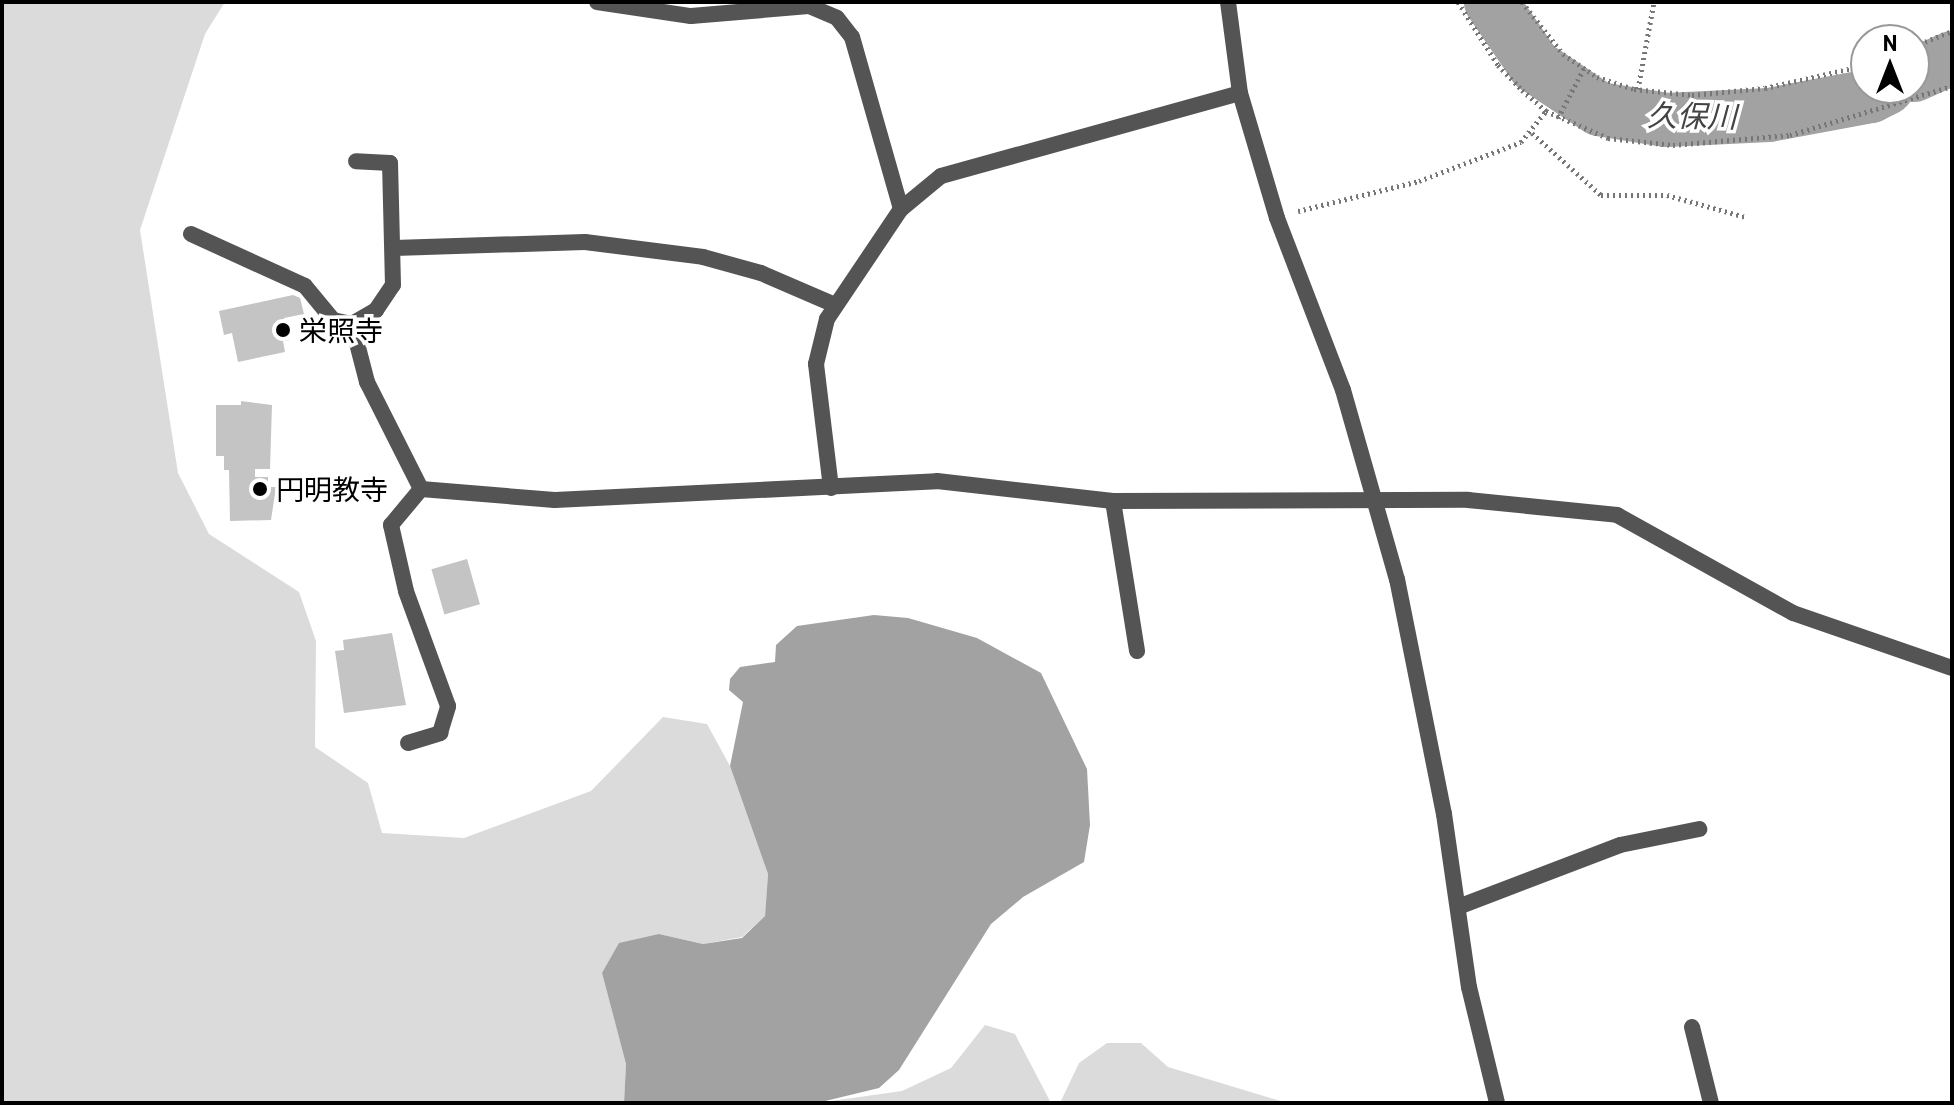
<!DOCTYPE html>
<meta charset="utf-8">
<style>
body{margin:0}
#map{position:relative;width:1954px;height:1105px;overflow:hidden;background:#fff;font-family:Barlow,"Noto Sans JP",sans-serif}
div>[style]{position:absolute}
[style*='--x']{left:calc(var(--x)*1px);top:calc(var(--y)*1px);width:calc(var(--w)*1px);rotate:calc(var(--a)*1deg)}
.green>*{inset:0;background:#dbdbdb}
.water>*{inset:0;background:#a2a2a2}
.river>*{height:54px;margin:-27px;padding:0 27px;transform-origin:27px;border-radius:27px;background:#a2a2a2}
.building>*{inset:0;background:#c4c4c4;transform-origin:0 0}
.path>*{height:5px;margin-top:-2.5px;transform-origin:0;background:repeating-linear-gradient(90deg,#767676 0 2px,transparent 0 6px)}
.minor>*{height:16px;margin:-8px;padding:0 8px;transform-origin:8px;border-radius:8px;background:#545454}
.dots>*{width:22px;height:22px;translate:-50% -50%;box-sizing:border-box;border:4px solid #fff;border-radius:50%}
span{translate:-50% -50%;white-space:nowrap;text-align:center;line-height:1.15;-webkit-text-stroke:7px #fff;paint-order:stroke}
.poi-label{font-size:28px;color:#000}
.left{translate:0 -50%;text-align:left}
.water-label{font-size:30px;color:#434343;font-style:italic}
.frame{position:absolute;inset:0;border:4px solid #000;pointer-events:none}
.north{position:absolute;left:1850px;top:24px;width:80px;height:80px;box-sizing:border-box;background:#fff;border:2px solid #999;border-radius:50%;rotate:0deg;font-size:22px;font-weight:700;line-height:32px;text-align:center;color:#000}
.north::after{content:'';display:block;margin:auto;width:28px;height:36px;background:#000;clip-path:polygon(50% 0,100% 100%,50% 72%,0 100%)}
</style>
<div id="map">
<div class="green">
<div style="clip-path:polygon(2px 2px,225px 2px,205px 34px,140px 230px,178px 473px,209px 534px,299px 592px,316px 641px,315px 747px,368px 783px,382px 833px,464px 838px,591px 791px,663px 717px,707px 724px,730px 766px,768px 874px,765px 916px,742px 937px,703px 944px,659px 934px,602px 973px,626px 1064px,624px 1103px,2px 1103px)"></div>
<div style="clip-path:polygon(985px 1025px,1015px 1034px,1051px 1103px,817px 1103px,902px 1091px,951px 1068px)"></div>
<div style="clip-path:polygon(1107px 1043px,1141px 1043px,1168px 1067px,1287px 1103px,1060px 1103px,1079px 1063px)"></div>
</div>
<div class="water">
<div style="clip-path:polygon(874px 615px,908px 618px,977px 638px,1041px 673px,1087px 769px,1090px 825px,1084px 862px,1023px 897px,991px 924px,899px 1070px,879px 1088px,817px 1103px,624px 1103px,626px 1064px,602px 973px,619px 943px,659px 934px,703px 944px,742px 938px,765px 916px,768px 874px,730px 766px,743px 702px,729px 690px,730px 679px,740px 667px,775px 662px,776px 645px,797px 626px)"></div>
</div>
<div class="river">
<div style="--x:1491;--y:2;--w:78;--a:55.5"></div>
<div style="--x:1535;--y:66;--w:77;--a:33.9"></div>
<div style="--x:1599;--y:109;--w:68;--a:9.3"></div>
<div style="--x:1666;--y:120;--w:103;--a:-2.8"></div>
<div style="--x:1769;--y:115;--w:104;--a:-10.6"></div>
<div style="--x:1871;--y:96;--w:18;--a:-27"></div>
<div style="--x:1914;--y:75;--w:42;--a:-24.1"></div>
</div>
<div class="building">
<div style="clip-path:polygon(293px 295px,300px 298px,304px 314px,284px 318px,289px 340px,283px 341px,285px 352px,238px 362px,232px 333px,224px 335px,219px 311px)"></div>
<div style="clip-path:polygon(241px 401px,272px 405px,270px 469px,255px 469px,255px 477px,268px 477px,268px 487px,276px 487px,271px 520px,230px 521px,229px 470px,224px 470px,224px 456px,216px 456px,216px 405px,241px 405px)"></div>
<div style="left:467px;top:559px;width:47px;height:37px;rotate:74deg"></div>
<div style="clip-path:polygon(392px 633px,406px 705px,344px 713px,335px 651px,344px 650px,343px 640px)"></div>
</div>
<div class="path">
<div style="--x:1458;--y:2;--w:75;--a:57.6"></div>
<div style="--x:1498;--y:65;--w:35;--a:46"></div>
<div style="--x:1522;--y:90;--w:32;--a:41"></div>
<div style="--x:1546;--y:111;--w:68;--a:23.5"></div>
<div style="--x:1608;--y:138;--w:65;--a:6.1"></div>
<div style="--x:1673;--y:145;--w:117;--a:-4.9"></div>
<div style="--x:1790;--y:135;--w:169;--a:-16.8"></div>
<div style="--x:1522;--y:2;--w:66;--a:51.7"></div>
<div style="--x:1563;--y:54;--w:41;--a:34.1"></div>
<div style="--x:1597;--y:77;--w:39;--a:18"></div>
<div style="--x:1634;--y:89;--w:58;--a:5.9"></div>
<div style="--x:1692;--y:95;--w:73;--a:-5.5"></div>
<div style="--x:1765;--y:88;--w:104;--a:-12.8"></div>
<div style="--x:1914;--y:46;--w:41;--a:-21.5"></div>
<div style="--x:1638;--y:89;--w:88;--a:-79.6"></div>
<div style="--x:1558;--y:118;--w:56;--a:-62.5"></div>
<div style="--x:1532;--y:133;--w:93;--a:41.9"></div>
<div style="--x:1601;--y:195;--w:66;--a:0"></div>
<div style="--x:1667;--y:195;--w:82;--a:15.6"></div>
<div style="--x:1298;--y:211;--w:125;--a:-13.9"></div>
<div style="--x:1419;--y:181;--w:109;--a:-20.9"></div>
<div style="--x:1521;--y:142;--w:40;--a:-51"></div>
</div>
<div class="minor">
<div style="--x:597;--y:2;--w:95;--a:8.5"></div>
<div style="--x:691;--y:16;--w:118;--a:-4.8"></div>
<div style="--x:809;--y:6;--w:30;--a:23"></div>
<div style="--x:837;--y:18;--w:24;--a:52"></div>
<div style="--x:852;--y:37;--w:179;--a:74.1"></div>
<div style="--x:1228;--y:2;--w:92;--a:82.5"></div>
<div style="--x:1240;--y:93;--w:130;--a:73.5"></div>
<div style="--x:1277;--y:218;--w:184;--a:69"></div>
<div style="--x:1343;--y:390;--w:197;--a:74.1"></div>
<div style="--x:1397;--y:579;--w:240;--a:78.7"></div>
<div style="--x:1444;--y:814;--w:175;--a:81.8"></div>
<div style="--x:1469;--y:987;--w:119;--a:76.4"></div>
<div style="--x:191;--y:234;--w:125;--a:24.5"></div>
<div style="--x:305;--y:286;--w:44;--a:50.5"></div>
<div style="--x:333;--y:320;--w:19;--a:12"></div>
<div style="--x:352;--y:324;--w:28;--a:-30"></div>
<div style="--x:376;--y:310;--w:30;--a:-56"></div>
<div style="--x:393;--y:285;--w:122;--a:-91.4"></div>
<div style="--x:390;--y:163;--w:34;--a:-177"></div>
<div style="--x:394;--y:248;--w:191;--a:-1.8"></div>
<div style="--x:585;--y:242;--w:119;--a:7.2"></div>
<div style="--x:703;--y:257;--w:60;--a:15.4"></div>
<div style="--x:761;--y:273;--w:81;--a:23.4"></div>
<div style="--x:352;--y:324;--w:60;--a:75.5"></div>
<div style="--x:367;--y:382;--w:120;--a:63.2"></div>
<div style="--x:421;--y:489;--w:134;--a:4.7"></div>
<div style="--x:555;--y:500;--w:382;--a:-2.8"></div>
<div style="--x:937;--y:481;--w:177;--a:6.5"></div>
<div style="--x:1113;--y:501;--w:355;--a:-0.2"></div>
<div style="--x:1468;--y:500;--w:150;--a:5.7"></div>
<div style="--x:1617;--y:515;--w:201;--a:29.1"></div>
<div style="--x:1793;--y:613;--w:168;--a:19.1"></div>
<div style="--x:831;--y:488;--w:125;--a:-96.9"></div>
<div style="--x:816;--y:364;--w:46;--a:-76.3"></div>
<div style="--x:827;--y:319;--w:133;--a:-56.1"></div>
<div style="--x:901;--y:209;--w:52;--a:-39.5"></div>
<div style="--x:941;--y:176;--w:310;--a:-15.5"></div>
<div style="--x:1113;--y:501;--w:152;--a:80.9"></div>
<div style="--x:408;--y:743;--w:34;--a:-17"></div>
<div style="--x:440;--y:733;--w:28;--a:-73"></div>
<div style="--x:448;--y:706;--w:122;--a:-110.1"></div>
<div style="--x:406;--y:591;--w:68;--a:-102.8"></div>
<div style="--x:391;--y:525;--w:47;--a:-50.2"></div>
<div style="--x:1458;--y:907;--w:173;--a:-20.9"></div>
<div style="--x:1620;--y:845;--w:81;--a:-11.4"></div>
<div style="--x:1692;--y:1027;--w:78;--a:76"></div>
</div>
<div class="dots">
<div style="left:283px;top:330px;background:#000"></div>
<div style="left:260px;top:489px;background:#000"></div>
</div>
<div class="poi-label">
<span class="left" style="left:299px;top:330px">栄照寺</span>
<span class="left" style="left:276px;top:489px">円明教寺</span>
</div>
<div class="water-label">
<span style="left:1692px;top:115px;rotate:1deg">久保川</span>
</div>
<div class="frame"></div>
<div class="north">N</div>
</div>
